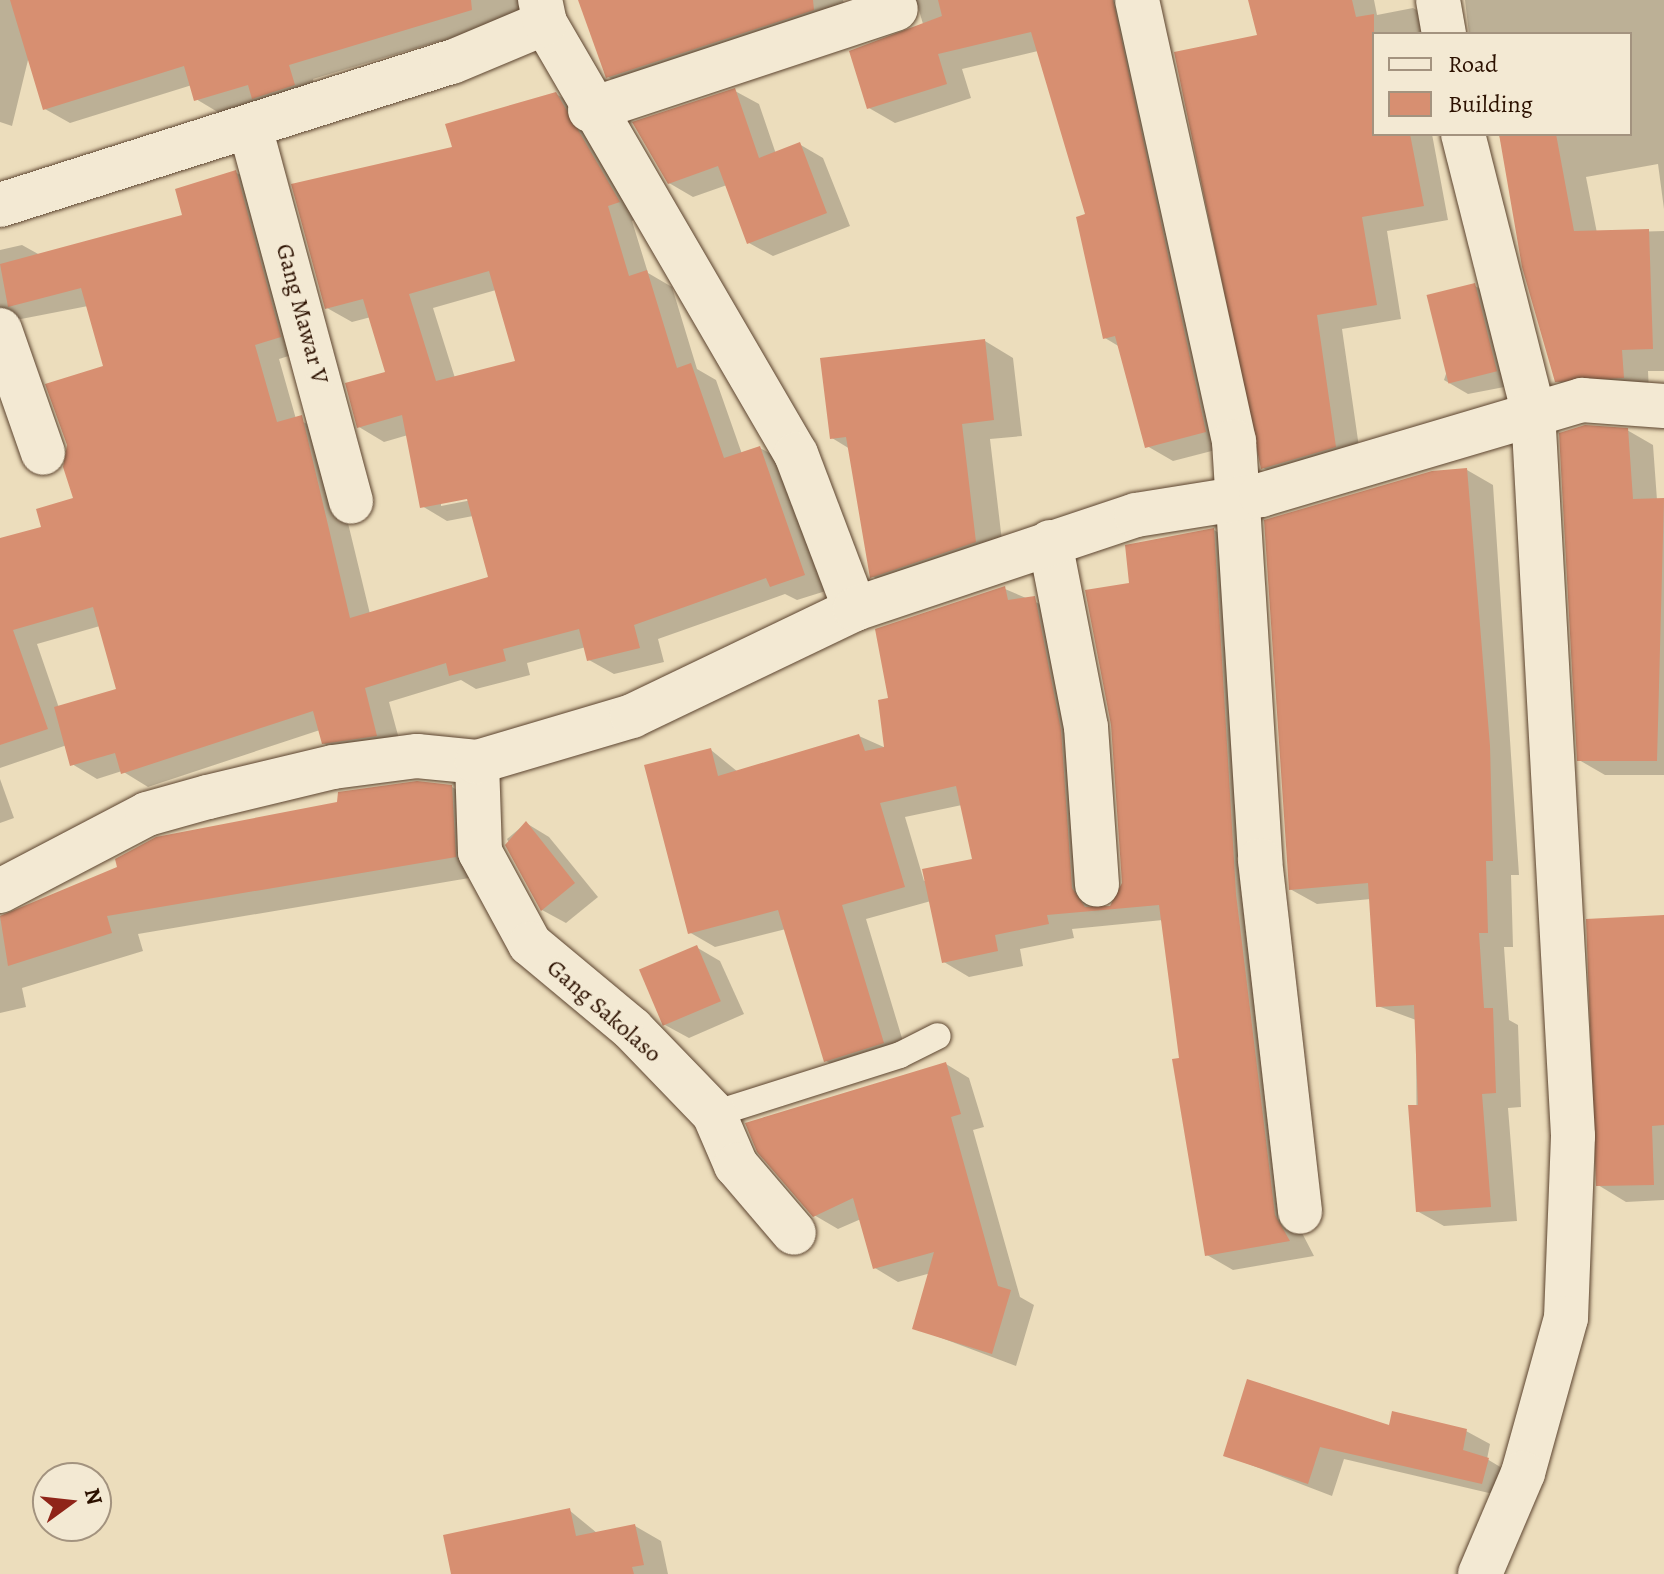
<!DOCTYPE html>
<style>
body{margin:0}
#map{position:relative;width:1664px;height:1574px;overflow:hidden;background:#ecddbc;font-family:Alegreya,serif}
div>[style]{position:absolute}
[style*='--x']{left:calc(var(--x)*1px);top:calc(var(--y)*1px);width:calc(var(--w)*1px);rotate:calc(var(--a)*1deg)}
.shadow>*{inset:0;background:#0003}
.building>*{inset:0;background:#d78f71;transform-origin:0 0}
.roads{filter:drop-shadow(0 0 2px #5c442f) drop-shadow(0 0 2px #5c442f)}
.service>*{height:26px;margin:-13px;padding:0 13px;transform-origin:13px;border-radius:13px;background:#f3e9d3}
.minor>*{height:44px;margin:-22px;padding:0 22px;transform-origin:22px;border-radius:22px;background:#f3e9d3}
span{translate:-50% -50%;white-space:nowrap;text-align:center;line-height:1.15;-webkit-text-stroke:8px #f3e9d3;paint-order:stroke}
.street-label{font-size:24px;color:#2c1100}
.legend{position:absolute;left:1372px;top:32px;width:260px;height:104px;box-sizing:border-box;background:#f3e9d3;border:2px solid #a3937f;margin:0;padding:10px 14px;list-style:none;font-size:24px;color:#2c1100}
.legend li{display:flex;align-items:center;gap:16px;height:40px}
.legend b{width:40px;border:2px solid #a3937f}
.north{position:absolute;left:32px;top:1462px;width:80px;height:80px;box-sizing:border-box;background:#f3e9d3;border:2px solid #a3937f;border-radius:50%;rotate:75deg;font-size:22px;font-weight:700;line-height:32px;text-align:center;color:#2c1100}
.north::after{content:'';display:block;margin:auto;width:28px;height:36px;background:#8f2418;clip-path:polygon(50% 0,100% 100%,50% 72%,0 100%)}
</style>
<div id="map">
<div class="shadow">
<div style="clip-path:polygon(0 0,551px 0,448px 45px,440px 41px,313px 79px,319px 99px,221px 114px,196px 99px,192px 85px,70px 123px,45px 109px,29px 56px,12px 126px,0 122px)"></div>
<div style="clip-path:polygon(580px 0,843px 0,846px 14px,633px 91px,608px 77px)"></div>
<div style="clip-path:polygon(916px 0,1134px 0,1231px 446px,1173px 461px,1147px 446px,1120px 347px,1105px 338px,1088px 216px,1038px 51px,962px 69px,971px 98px,895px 123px,869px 108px,923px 24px)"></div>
<div style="clip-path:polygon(1250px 0,1374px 0,1377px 15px,1413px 8px,1439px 23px,1442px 34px,1374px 34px,1374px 134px,1432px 134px,1448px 220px,1387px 231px,1401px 319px,1342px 329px,1361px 461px,1288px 482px,1263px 468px,1259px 37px)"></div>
<div style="clip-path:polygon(1465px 0,1664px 0,1664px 209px,1658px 164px,1586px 177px,1597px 233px,1664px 231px,1664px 371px,1648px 371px,1649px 392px,1583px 395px,1557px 381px,1499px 134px,1630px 134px,1630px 34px,1469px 34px)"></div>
<div style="clip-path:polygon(735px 91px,759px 104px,776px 154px,799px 144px,823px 158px,850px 226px,773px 256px,749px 243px,727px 185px,693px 197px,669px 183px)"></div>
<div style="clip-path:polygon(evenodd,556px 94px,581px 108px,644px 216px,632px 221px,648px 273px,672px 287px,697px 369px,716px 380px,742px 454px,760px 448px,785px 462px,829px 590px,797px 600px,785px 594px,658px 639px,664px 662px,614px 674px,589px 660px,586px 647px,527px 663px,530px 675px,476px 689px,461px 680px,389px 702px,402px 750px,349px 757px,323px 743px,320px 730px,148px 787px,122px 771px,97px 779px,72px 764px,67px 745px,0 768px,0 541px,44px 528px,76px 499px,106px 367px,88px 306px,16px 320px,0 341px,0 250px,22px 245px,40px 255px,185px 216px,235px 172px,261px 187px,305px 351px,279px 359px,296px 419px,326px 432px,370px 614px,490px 579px,473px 516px,447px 521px,422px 506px,408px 435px,384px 442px,359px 427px,388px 373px,371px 317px,352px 322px,327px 308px,455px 149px,556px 94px,496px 290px,517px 363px,455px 378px,433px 308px,496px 290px,556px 94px,476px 495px,477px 499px,441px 506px,441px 502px,476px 495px,556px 94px,100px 626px,118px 690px,59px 708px,37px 644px,100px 626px)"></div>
<div style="clip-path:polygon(1475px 286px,1498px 299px,1520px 384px,1468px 394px,1444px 380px)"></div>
<div style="clip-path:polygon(985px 341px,1013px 358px,1022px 436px,990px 439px,1004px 558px,900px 593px,872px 576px,850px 449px,832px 438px)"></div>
<div style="clip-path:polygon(1627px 430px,1653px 445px,1657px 500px,1664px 500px,1664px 775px,1605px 775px,1579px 760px)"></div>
<div style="clip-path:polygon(1467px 470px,1493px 485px,1519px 875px,1511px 875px,1513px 947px,1504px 947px,1509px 1020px,1518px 1025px,1521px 1107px,1508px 1108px,1517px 1221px,1444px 1226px,1417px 1211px,1416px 1020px,1378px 1006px,1371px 899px,1317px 904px,1290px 889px)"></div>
<div style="clip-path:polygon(evenodd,1214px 530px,1240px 545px,1301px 1231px,1314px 1256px,1233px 1270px,1207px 1255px,1163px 920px,1072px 929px,1074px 938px,1020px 949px,1023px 966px,969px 977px,944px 962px,931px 901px,866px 919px,908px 1058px,852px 1076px,826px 1061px,786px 929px,715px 947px,689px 932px,711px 750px,738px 772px,859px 736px,886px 748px,891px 699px,1005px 589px,1061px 613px,1098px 904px,1112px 908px,1124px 884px,1131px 585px,1214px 530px,962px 805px,974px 860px,924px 881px,905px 817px,962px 805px)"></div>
<div style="clip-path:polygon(0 779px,14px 818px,0 823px)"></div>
<div style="clip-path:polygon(452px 787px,484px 805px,487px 875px,138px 934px,143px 951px,22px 988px,26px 1007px,0 1013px,0 916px,338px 804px)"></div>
<div style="clip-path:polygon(526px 823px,549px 837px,598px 897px,566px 923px,542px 910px,507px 839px)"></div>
<div style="clip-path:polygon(1664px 917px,1664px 1200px,1626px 1202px,1598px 1185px)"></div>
<div style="clip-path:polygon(696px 947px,720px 961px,744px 1014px,689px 1038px,665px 1025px)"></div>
<div style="clip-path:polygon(946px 1064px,969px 1078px,984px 1127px,973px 1130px,1020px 1297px,1034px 1305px,1016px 1366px,915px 1328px,931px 1273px,898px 1282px,875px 1268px,861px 1219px,838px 1229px,814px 1215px)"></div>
<div style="clip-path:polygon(1391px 1428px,1466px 1431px,1490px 1444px,1487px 1459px,1512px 1474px,1506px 1497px,1344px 1459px,1332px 1496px,1225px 1455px)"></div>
<div style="clip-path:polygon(569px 1510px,597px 1533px,635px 1526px,661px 1541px,668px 1574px,453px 1574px)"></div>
</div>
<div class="building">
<div style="clip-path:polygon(10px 0,471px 0,472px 10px,289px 65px,295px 85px,252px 99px,248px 85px,194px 101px,184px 66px,43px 110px)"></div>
<div style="clip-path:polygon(578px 0,813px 0,814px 10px,606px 78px)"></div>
<div style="clip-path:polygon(938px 0,1113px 0,1206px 432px,1145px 448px,1115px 336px,1103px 339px,1076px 217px,1085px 214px,1031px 32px,938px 54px,947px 84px,867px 109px,849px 51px,942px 16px)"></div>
<div style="clip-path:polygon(1248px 0,1352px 0,1356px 17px,1374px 14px,1374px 134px,1410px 134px,1424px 206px,1362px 217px,1377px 305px,1317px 315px,1336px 447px,1261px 469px,1174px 52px,1257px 35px)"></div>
<div style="clip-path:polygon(735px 88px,759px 158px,800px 142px,827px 213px,747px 244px,718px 166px,668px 184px,632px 122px)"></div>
<div style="clip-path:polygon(evenodd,556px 92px,620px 202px,608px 206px,629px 276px,647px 270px,677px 368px,691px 363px,724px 458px,760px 446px,805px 575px,770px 587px,766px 578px,634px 625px,640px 648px,587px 661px,579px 629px,503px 649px,506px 661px,449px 676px,446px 663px,365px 688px,377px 736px,322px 744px,313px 711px,121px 774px,115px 753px,70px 766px,54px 707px,116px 689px,93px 607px,13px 630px,48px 729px,0 745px,0 538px,41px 527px,36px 509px,73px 498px,63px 467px,67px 445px,45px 384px,103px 366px,81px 288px,8px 307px,0 264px,182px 215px,175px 189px,236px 170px,281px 337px,255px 345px,277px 422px,302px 415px,350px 618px,488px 577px,467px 499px,420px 508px,402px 415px,357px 428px,345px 383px,385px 372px,363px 299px,325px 309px,291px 184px,452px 147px,445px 124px,556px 92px,489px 271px,515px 361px,436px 381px,409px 294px,489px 271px)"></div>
<div style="clip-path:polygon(1499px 134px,1556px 134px,1574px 231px,1649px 229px,1653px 349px,1622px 350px,1624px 378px,1555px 382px,1522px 267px)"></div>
<div style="left:1475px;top:283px;width:91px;height:50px;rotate:76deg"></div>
<div style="clip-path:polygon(985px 339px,994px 420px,962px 424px,976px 542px,870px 578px,846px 437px,830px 439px,820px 358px)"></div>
<div style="clip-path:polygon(1585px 425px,1628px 428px,1633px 499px,1664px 498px,1657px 761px,1577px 761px,1559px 433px)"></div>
<div style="clip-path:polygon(1467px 468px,1490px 746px,1493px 861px,1486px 861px,1488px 933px,1479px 933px,1484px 1008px,1493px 1008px,1496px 1093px,1482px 1094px,1491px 1207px,1416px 1212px,1408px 1105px,1418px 1105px,1414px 1005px,1376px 1007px,1368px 883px,1289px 890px,1264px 520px,1432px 471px)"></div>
<div style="clip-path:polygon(1214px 528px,1236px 894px,1275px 1215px,1290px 1241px,1205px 1256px,1172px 1059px,1179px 1058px,1159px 905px,1047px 915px,1049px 924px,995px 935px,998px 951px,942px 963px,922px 869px,972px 859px,956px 786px,880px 803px,905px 887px,842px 905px,884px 1043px,824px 1062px,778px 910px,688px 934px,644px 765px,711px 748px,718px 776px,859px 734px,865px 751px,884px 747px,878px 700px,888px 698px,875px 629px,1005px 586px,1008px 600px,1035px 596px,1061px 730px,1072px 888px,1085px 907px,1110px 906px,1122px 883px,1111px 725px,1085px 590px,1129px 583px,1125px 545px)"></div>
<div style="clip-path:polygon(417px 781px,452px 785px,456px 857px,107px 916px,112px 933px,8px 966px,0 916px,117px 867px,115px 859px,156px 837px,337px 802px,338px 792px)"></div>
<div style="clip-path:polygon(526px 821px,575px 883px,541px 911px,505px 845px)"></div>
<div style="clip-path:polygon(1664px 915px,1664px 1125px,1652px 1126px,1654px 1185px,1596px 1186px,1586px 919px)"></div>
<div style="left:697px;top:945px;width:61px;height:63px;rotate:67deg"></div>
<div style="clip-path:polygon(946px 1062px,961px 1114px,951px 1117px,998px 1286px,1011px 1290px,992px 1354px,912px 1329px,934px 1252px,873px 1269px,853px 1198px,813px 1217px,757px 1152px,745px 1123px)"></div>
<div style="clip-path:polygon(1247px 1379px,1389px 1425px,1392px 1411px,1467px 1429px,1463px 1450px,1489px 1458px,1482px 1484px,1320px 1447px,1308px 1484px,1223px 1456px)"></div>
<div style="clip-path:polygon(570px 1508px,576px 1536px,635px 1524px,644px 1565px,632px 1567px,634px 1574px,451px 1574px,443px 1535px)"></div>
</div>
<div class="roads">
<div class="service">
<div style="--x:714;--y:1114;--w:195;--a:-17.6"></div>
<div style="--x:900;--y:1055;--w:42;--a:-26.6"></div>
</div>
<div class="minor">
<div style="--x:1137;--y:0;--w:452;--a:77.6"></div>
<div style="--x:1234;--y:441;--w:420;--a:86.4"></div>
<div style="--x:1260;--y:860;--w:354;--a:83.5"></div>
<div style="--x:1438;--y:0;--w:35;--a:80"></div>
<div style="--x:545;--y:23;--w:499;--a:59.8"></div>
<div style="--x:796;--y:454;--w:166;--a:69.2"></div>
<div style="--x:590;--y:110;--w:322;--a:-18.3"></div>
<div style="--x:250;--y:127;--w:388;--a:74.9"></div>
<div style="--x:1463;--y:134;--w:286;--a:75.8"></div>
<div style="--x:1533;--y:411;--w:726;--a:86.84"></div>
<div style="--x:1573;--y:1136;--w:182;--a:92.2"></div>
<div style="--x:1566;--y:1318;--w:161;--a:105.5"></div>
<div style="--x:1523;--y:1473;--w:110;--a:113.1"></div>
<div style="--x:0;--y:205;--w:474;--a:-17.6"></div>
<div style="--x:452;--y:62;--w:101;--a:-22.8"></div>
<div style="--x:545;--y:23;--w:24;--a:-102"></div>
<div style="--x:0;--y:330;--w:130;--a:70.7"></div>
<div style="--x:1050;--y:542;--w:188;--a:79"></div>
<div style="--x:1086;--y:727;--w:158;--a:86"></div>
<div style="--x:477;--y:762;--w:90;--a:88.1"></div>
<div style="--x:480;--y:852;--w:105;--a:61.5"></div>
<div style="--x:530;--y:944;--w:133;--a:39.8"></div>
<div style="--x:632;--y:1029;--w:118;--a:46"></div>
<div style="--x:714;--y:1114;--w:56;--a:66.7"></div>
<div style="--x:736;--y:1165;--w:89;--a:49.5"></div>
<div style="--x:0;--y:891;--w:166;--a:-27.6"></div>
<div style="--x:147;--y:814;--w:63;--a:-15.6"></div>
<div style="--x:208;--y:797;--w:129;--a:-13.5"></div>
<div style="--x:333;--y:767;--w:85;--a:-7.5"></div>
<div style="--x:417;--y:756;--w:60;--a:5.7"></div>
<div style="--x:477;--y:762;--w:162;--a:-16.5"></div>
<div style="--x:632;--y:716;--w:247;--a:-25.6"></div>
<div style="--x:855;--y:609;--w:296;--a:-18.5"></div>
<div style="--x:1136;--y:515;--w:127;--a:-9.1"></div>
<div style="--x:1261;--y:495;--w:335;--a:-16.5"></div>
<div style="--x:1582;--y:400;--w:82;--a:4.2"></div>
</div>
</div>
<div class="street-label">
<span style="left:302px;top:314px;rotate:75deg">Gang Mawar V</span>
<span style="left:604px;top:1011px;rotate:41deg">Gang Sakolaso</span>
</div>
<ul class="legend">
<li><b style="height:10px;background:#f3e9d3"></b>Road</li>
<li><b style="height:22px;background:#d78f71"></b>Building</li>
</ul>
<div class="north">N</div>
</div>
